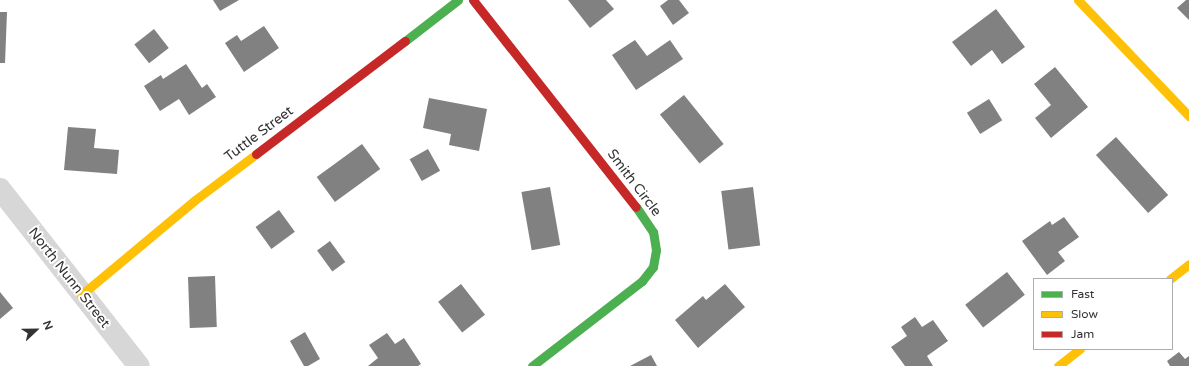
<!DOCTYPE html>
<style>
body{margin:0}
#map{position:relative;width:1189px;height:366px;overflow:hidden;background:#fff;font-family:"Varela Round",sans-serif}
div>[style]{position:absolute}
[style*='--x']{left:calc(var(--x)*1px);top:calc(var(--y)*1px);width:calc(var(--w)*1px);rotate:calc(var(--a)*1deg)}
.building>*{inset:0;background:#818181;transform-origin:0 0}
.street>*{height:22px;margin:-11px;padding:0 11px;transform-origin:11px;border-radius:11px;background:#d7d7d7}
.fast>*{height:9px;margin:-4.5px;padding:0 4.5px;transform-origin:4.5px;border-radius:4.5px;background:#4caf50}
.slow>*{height:9px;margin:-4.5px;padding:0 4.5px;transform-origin:4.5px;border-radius:4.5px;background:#ffc107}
.jam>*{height:9px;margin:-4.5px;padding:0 4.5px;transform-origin:4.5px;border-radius:4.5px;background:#c62828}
span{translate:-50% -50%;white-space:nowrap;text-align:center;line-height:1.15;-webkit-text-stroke:4px #fff;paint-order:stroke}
.street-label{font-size:14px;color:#333}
.legend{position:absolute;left:1033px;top:278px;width:140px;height:72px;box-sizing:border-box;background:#fff;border:1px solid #adadad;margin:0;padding:5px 7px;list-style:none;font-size:12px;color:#333}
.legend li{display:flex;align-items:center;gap:8px;height:20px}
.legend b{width:20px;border:1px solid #adadad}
.north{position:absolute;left:16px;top:310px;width:40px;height:40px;-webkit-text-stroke:3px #fff;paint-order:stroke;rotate:68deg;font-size:11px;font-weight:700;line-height:16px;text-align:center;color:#333}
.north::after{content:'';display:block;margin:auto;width:14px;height:18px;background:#333;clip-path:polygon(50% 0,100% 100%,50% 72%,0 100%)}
</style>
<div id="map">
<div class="building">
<div style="clip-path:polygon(213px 0,239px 0,220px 11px)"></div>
<div style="clip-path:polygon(568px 0,606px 0,614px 9px,590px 28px)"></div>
<div style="clip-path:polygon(668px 0,679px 0,689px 13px,673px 25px,660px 6px)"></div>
<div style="clip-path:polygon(1186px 0,1189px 0,1189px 20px,1177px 8px)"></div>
<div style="clip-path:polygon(996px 9px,1025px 47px,1002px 64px,992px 50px,971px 66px,952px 42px)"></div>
<div style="clip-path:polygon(0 12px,7px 12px,5px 63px,0 63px)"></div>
<div style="clip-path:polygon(264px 26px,279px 48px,244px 72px,225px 43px,237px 35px,241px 41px)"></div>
<div style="left:154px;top:29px;width:24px;height:25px;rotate:52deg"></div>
<div style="clip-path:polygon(635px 40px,647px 56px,670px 40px,683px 59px,636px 90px,612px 55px)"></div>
<div style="clip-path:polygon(186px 64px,202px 88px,207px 84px,216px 97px,189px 115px,179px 99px,160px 111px,144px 86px,161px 75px,163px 79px)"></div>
<div style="clip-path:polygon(1055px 67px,1088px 107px,1051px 138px,1035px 118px,1051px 105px,1034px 84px)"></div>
<div style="left:684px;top:95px;width:63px;height:31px;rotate:51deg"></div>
<div style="clip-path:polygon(429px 98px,487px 109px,479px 151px,449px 145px,451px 134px,423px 128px)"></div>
<div style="left:989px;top:99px;width:25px;height:26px;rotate:58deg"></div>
<div style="clip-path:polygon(68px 127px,96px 129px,94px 148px,119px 150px,117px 174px,64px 170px)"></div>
<div style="left:1116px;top:137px;width:78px;height:27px;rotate:48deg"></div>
<div style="left:362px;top:144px;width:31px;height:56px;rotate:54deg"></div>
<div style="left:428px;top:149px;width:25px;height:21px;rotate:61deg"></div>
<div style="left:550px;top:187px;width:59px;height:29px;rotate:80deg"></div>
<div style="left:753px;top:187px;width:59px;height:32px;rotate:83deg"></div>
<div style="left:279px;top:210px;width:27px;height:29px;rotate:54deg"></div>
<div style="clip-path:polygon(1064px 217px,1079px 237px,1058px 252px,1065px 261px,1047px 275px,1022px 241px,1050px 221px,1052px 225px)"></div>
<div style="left:330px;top:241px;width:26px;height:16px;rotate:54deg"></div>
<div style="left:1007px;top:272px;width:29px;height:53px;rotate:52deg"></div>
<div style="left:215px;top:276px;width:51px;height:27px;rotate:88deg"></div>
<div style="left:461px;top:284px;width:39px;height:29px;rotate:52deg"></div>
<div style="clip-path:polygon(725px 284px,745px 307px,698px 348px,675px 320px,703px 296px,706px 300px)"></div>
<div style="clip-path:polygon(0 292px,13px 308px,0 319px)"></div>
<div style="clip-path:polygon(915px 317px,922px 327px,933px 320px,948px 341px,927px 356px,933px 366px,905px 366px,891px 347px,907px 336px,901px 327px)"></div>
<div style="clip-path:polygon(305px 332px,320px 359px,308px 366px,304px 366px,290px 341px)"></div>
<div style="clip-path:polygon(387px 333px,395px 344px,404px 338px,421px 364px,418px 366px,368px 366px,378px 358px,369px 345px)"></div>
<div style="clip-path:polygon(1179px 352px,1185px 359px,1189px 356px,1189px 366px,1170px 366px,1167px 361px)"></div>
<div style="clip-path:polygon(651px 355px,657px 366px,630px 366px)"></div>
</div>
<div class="street">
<div style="--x:0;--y:189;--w:225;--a:51.9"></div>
</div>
<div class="fast">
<div style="--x:405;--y:41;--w:67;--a:-37.7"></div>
<div style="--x:532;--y:366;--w:139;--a:-37.7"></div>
<div style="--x:642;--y:281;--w:18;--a:-52"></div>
<div style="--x:653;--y:267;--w:17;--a:-80"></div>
<div style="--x:656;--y:250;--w:18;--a:-99"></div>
<div style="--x:653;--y:232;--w:30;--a:-124"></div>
</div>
<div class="slow">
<div style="--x:1078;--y:0;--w:161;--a:46.3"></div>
<div style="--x:1170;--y:279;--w:24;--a:-38"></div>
<div style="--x:81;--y:295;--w:148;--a:-39.8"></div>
<div style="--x:195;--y:200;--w:76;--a:-37"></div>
<div style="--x:1058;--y:366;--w:28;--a:-38"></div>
</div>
<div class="jam">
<div style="--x:473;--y:0;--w:263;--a:51.8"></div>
<div style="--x:256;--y:154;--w:187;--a:-37.2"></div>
</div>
<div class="street-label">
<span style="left:259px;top:134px;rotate:-37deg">Tuttle Street</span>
<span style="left:634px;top:183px;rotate:53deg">Smith Circle</span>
<span style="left:69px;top:278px;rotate:52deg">North Nunn Street</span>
</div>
<ul class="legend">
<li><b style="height:5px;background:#4caf50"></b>Fast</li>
<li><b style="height:5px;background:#ffc107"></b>Slow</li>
<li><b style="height:5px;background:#c62828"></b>Jam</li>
</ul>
<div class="north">N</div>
</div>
